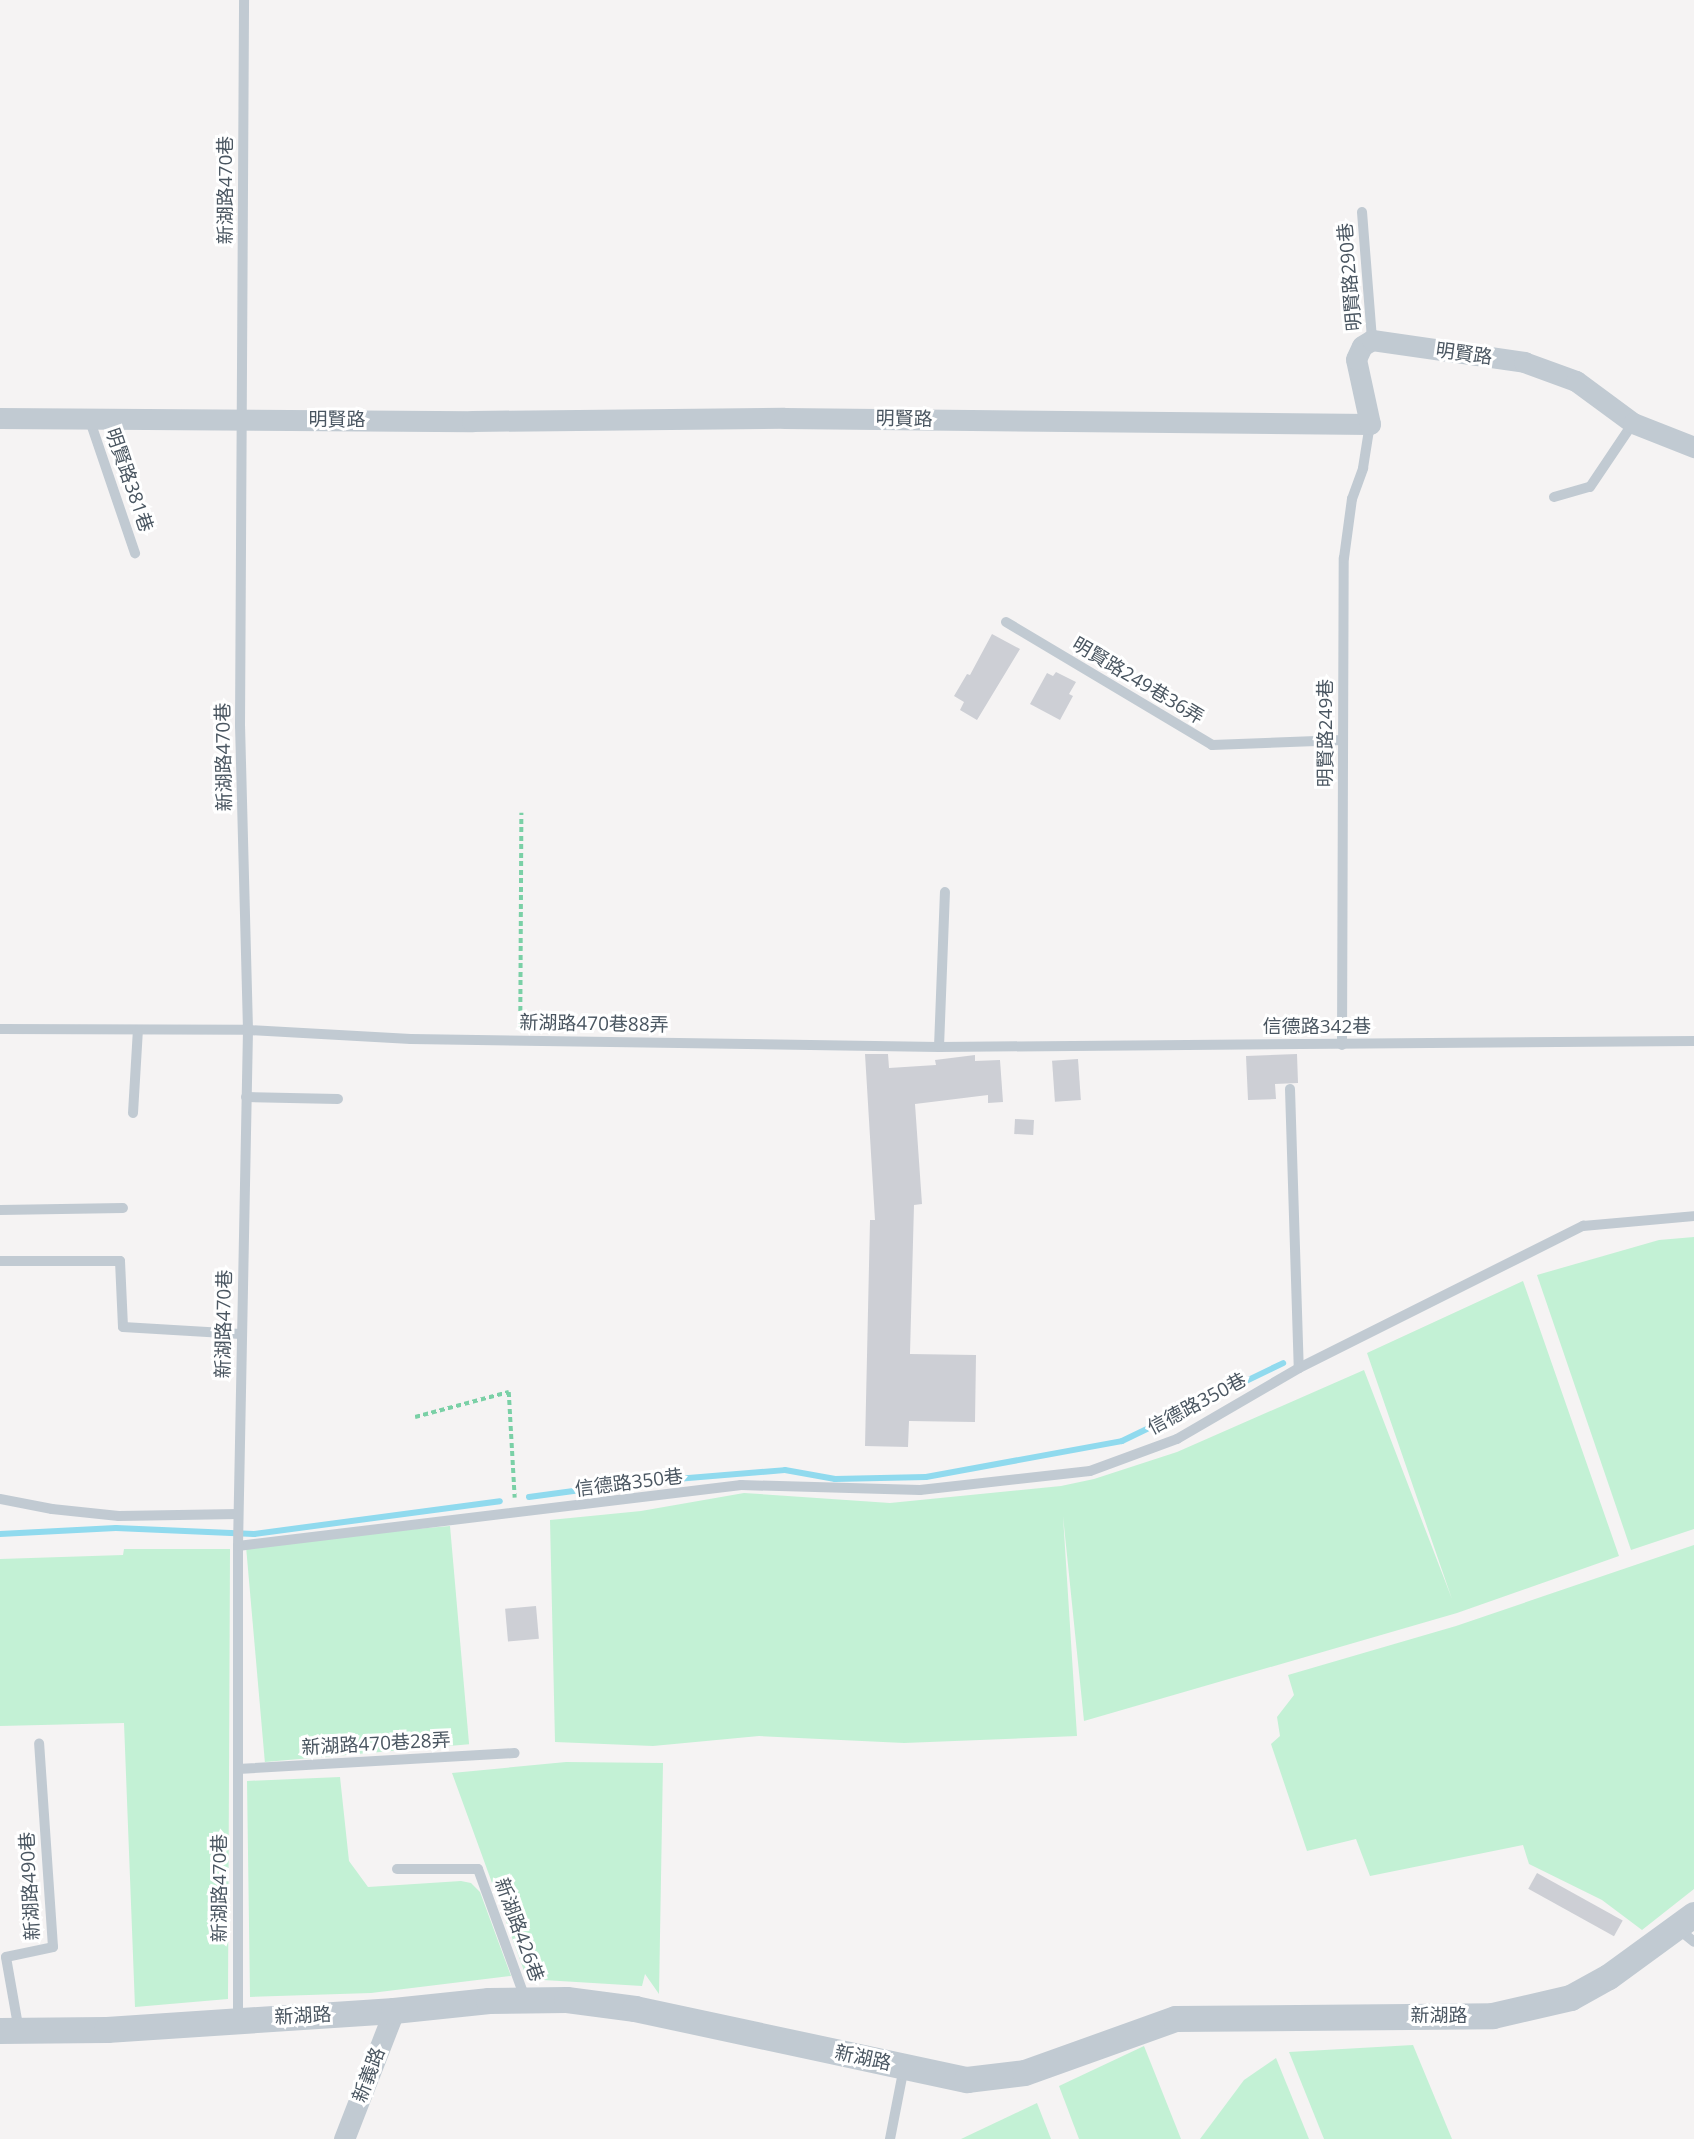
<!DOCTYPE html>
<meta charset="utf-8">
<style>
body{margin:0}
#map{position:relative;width:1694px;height:2139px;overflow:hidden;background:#f5f3f3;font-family:"Open Sans","Noto Sans TC",sans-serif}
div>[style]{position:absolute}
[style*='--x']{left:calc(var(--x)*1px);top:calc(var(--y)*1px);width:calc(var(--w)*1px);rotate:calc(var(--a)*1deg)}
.green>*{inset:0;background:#c3f1d5;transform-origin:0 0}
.stream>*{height:6px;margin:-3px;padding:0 3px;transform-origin:3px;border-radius:3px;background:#90daee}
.building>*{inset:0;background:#cdcfd5;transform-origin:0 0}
.path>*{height:3.5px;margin-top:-1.75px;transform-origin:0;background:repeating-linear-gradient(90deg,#7ad0a6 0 5px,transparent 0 8.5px)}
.service>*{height:10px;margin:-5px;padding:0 5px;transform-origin:5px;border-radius:5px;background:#c1cad2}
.minor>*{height:21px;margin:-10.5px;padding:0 10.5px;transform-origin:10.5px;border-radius:10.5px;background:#c1cad2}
.tertiary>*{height:26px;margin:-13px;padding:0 13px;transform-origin:13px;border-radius:13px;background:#c1cad2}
span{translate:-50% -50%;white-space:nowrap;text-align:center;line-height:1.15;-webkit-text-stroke:6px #fff;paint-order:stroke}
.street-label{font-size:19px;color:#4a5661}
</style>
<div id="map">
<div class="green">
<div style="clip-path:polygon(1694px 1237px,1694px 1529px,1631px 1550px,1537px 1275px,1659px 1240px)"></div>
<div style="clip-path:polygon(1523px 1281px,1619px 1556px,1457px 1613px,1084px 1721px,1063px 1516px,1077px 1736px,904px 1743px,759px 1736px,653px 1746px,555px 1742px,550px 1520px,641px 1511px,744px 1493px,890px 1503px,1061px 1486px,1094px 1479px,1177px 1452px,1364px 1370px,1452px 1599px,1367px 1353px)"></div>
<div style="left:450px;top:1526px;width:219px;height:205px;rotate:85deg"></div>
<div style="clip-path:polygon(1694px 1545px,1694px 1889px,1642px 1930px,1602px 1900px,1529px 1864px,1523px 1845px,1370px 1876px,1356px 1839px,1307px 1851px,1271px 1744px,1280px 1736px,1277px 1717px,1294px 1695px,1288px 1675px,1456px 1626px)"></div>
<div style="clip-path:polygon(124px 1549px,230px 1549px,228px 1999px,135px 2007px,124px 1723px,0 1726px,0 1559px,123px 1555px)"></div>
<div style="clip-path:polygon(566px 1762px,663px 1763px,659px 1994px,645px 1974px,642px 1986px,527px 1979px,452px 1773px)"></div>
<div style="clip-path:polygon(340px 1777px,349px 1861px,368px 1887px,461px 1881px,471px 1883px,480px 1892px,511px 1976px,371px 1993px,250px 1997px,247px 1781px)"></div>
<div style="clip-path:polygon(1413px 2045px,1452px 2139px,1324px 2139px,1289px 2052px)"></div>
<div style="clip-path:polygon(1144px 2046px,1181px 2139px,1079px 2139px,1059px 2086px)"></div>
<div style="clip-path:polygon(1276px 2058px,1309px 2139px,1200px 2139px,1244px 2080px)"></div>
<div style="clip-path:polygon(1037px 2103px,1051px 2139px,961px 2139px)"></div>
</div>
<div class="stream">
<div style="--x:529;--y:1497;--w:112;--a:-7.7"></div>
<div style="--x:640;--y:1482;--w:145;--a:-4.7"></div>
<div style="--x:785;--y:1470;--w:51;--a:10.2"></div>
<div style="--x:835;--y:1479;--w:91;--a:-1.3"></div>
<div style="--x:926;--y:1477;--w:199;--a:-10.4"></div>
<div style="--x:1122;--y:1441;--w:179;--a:-25.8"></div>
<div style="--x:0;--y:1534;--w:116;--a:-3"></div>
<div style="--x:116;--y:1528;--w:138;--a:2.5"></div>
<div style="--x:254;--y:1534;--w:248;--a:-7.6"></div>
</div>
<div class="building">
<div style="clip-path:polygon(992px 634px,1020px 649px,977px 720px,960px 710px,964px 702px,954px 696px,967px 674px,970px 675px)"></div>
<div style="clip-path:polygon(1056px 672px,1076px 682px,1069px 694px,1073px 696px,1060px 720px,1030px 704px,1047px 673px,1053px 676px)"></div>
<div style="clip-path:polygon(865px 1054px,888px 1054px,889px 1068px,936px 1065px,935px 1060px,975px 1055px,975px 1061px,1000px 1060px,1003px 1102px,988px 1103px,988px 1095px,915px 1104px,922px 1204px,914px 1205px,910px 1354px,976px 1355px,975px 1422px,909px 1421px,908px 1447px,865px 1446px,870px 1220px,875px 1220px)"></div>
<div style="clip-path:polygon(1297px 1054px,1298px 1083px,1275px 1084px,1276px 1099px,1248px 1100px,1246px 1056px)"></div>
<div style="left:1078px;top:1059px;width:41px;height:26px;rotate:86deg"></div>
<div style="left:1015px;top:1119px;width:19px;height:15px;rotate:3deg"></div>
<div style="left:536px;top:1606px;width:33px;height:31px;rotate:85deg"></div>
<div style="left:1537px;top:1873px;width:98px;height:18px;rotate:29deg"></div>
</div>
<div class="path">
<div style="--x:520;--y:1028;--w:215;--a:-89.7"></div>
<div style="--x:415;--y:1417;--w:97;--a:-14.9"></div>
<div style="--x:509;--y:1392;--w:106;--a:86.8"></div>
</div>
<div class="service">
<div style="--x:1362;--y:212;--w:128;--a:85.5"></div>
<div style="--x:89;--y:418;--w:143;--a:71.2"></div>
<div style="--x:1554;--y:497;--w:37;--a:-16"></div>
<div style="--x:1590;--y:487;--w:77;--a:-56.1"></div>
<div style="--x:1006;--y:622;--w:240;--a:30.8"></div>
<div style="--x:1212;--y:745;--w:131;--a:-2.2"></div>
<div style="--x:0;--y:1029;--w:248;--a:0.2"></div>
<div style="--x:248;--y:1030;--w:163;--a:3.2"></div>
<div style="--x:411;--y:1039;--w:528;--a:0.87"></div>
<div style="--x:939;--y:1047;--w:755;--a:-0.46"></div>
<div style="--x:1342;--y:1045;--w:487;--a:-89.8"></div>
<div style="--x:1344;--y:558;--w:60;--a:-82.3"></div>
<div style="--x:1352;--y:499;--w:33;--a:-70"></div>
<div style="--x:1363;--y:468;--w:45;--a:-81"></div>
<div style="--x:939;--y:1047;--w:155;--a:-87.8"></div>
<div style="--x:1290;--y:1089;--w:279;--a:88.2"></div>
<div style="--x:246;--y:1097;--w:92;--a:1.2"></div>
<div style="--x:133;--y:1113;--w:83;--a:-86.6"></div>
<div style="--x:0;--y:1210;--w:123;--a:-0.9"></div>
<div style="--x:0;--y:1261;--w:120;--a:0"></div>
<div style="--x:120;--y:1261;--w:66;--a:87.4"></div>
<div style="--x:123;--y:1327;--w:118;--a:3.4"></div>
<div style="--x:0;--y:1499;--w:53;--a:10.9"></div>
<div style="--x:52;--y:1509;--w:67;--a:6"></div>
<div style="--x:119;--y:1516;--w:119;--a:-1"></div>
<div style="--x:238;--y:1546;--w:507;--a:-6.91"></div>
<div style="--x:741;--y:1485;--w:179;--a:1.6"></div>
<div style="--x:920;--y:1490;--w:171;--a:-6.4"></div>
<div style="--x:1090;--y:1471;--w:93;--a:-20.2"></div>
<div style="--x:1177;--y:1439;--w:141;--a:-30.2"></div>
<div style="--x:1299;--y:1368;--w:318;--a:-26.6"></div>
<div style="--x:1583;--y:1226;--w:111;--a:-5.1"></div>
<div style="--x:238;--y:1769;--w:277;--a:-3.3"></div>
<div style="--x:397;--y:1869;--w:81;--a:0"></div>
<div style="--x:478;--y:1869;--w:140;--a:70"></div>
<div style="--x:1677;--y:1928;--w:22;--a:39"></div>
<div style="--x:238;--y:2020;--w:474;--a:-90"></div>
<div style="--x:238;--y:1546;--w:516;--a:-88.89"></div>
<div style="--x:248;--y:1030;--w:304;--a:-91.5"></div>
<div style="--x:240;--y:726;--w:726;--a:-89.68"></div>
<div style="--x:19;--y:2031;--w:75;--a:-100"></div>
<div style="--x:6;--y:1957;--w:48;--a:-12"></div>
<div style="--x:53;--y:1947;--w:204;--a:-93.9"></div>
<div style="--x:890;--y:2139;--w:73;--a:-79"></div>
</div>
<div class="minor">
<div style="--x:0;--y:418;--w:472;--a:0.4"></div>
<div style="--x:472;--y:421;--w:312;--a:-0.6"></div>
<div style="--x:784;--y:418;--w:586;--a:0.59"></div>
<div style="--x:1370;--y:424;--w:66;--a:-102.2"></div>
<div style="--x:1356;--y:359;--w:14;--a:-65"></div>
<div style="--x:1362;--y:346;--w:12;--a:-31"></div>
<div style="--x:1372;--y:340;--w:154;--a:8.2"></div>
<div style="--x:1524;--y:362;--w:55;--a:20.1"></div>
<div style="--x:1576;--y:381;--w:71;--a:36.4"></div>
<div style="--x:1633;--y:423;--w:66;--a:21.5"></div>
<div style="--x:344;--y:2139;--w:137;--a:-68.7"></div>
</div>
<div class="tertiary">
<div style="--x:0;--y:2031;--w:107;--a:-0.5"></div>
<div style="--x:107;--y:2030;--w:288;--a:-3.8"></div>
<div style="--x:394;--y:2011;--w:96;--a:-6"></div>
<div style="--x:489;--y:2001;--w:78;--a:-0.7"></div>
<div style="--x:567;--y:2000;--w:69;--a:7.5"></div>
<div style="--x:635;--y:2009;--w:340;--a:12.1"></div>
<div style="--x:967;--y:2080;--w:58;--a:-6.9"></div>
<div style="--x:1025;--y:2073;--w:160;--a:-19.7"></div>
<div style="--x:1176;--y:2019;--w:317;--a:-0.5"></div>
<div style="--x:1493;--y:2016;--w:80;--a:-13"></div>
<div style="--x:1571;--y:1998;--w:43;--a:-28.9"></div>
<div style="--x:1609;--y:1977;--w:105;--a:-36.1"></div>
</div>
<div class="street-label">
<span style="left:226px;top:190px;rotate:-90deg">新湖路470巷</span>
<span style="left:1350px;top:277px;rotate:-95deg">明賢路290巷</span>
<span style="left:1464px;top:354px;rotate:8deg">明賢路</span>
<span style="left:904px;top:419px;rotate:1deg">明賢路</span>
<span style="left:337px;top:420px">明賢路</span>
<span style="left:129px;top:480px;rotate:71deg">明賢路381巷</span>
<span style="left:1138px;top:681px;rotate:31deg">明賢路249巷36弄</span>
<span style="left:1326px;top:733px;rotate:-90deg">明賢路249巷</span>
<span style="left:224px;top:757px;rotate:-91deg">新湖路470巷</span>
<span style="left:594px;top:1024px;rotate:1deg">新湖路470巷88弄</span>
<span style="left:1317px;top:1027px">信德路342巷</span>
<span style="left:224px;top:1324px;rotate:-89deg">新湖路470巷</span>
<span style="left:1197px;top:1404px;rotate:-28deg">信德路350巷</span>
<span style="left:629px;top:1483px;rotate:-7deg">信德路350巷</span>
<span style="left:376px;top:1744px;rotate:-3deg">新湖路470巷28弄</span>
<span style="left:30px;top:1886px;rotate:-93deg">新湖路490巷</span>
<span style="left:220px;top:1888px;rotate:-90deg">新湖路470巷</span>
<span style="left:519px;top:1930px;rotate:70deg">新湖路426巷</span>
<span style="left:303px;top:2016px;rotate:-3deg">新湖路</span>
<span style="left:1439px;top:2016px">新湖路</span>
<span style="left:863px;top:2058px;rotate:12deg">新湖路</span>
<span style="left:369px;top:2075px;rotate:-69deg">新義路</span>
</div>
</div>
